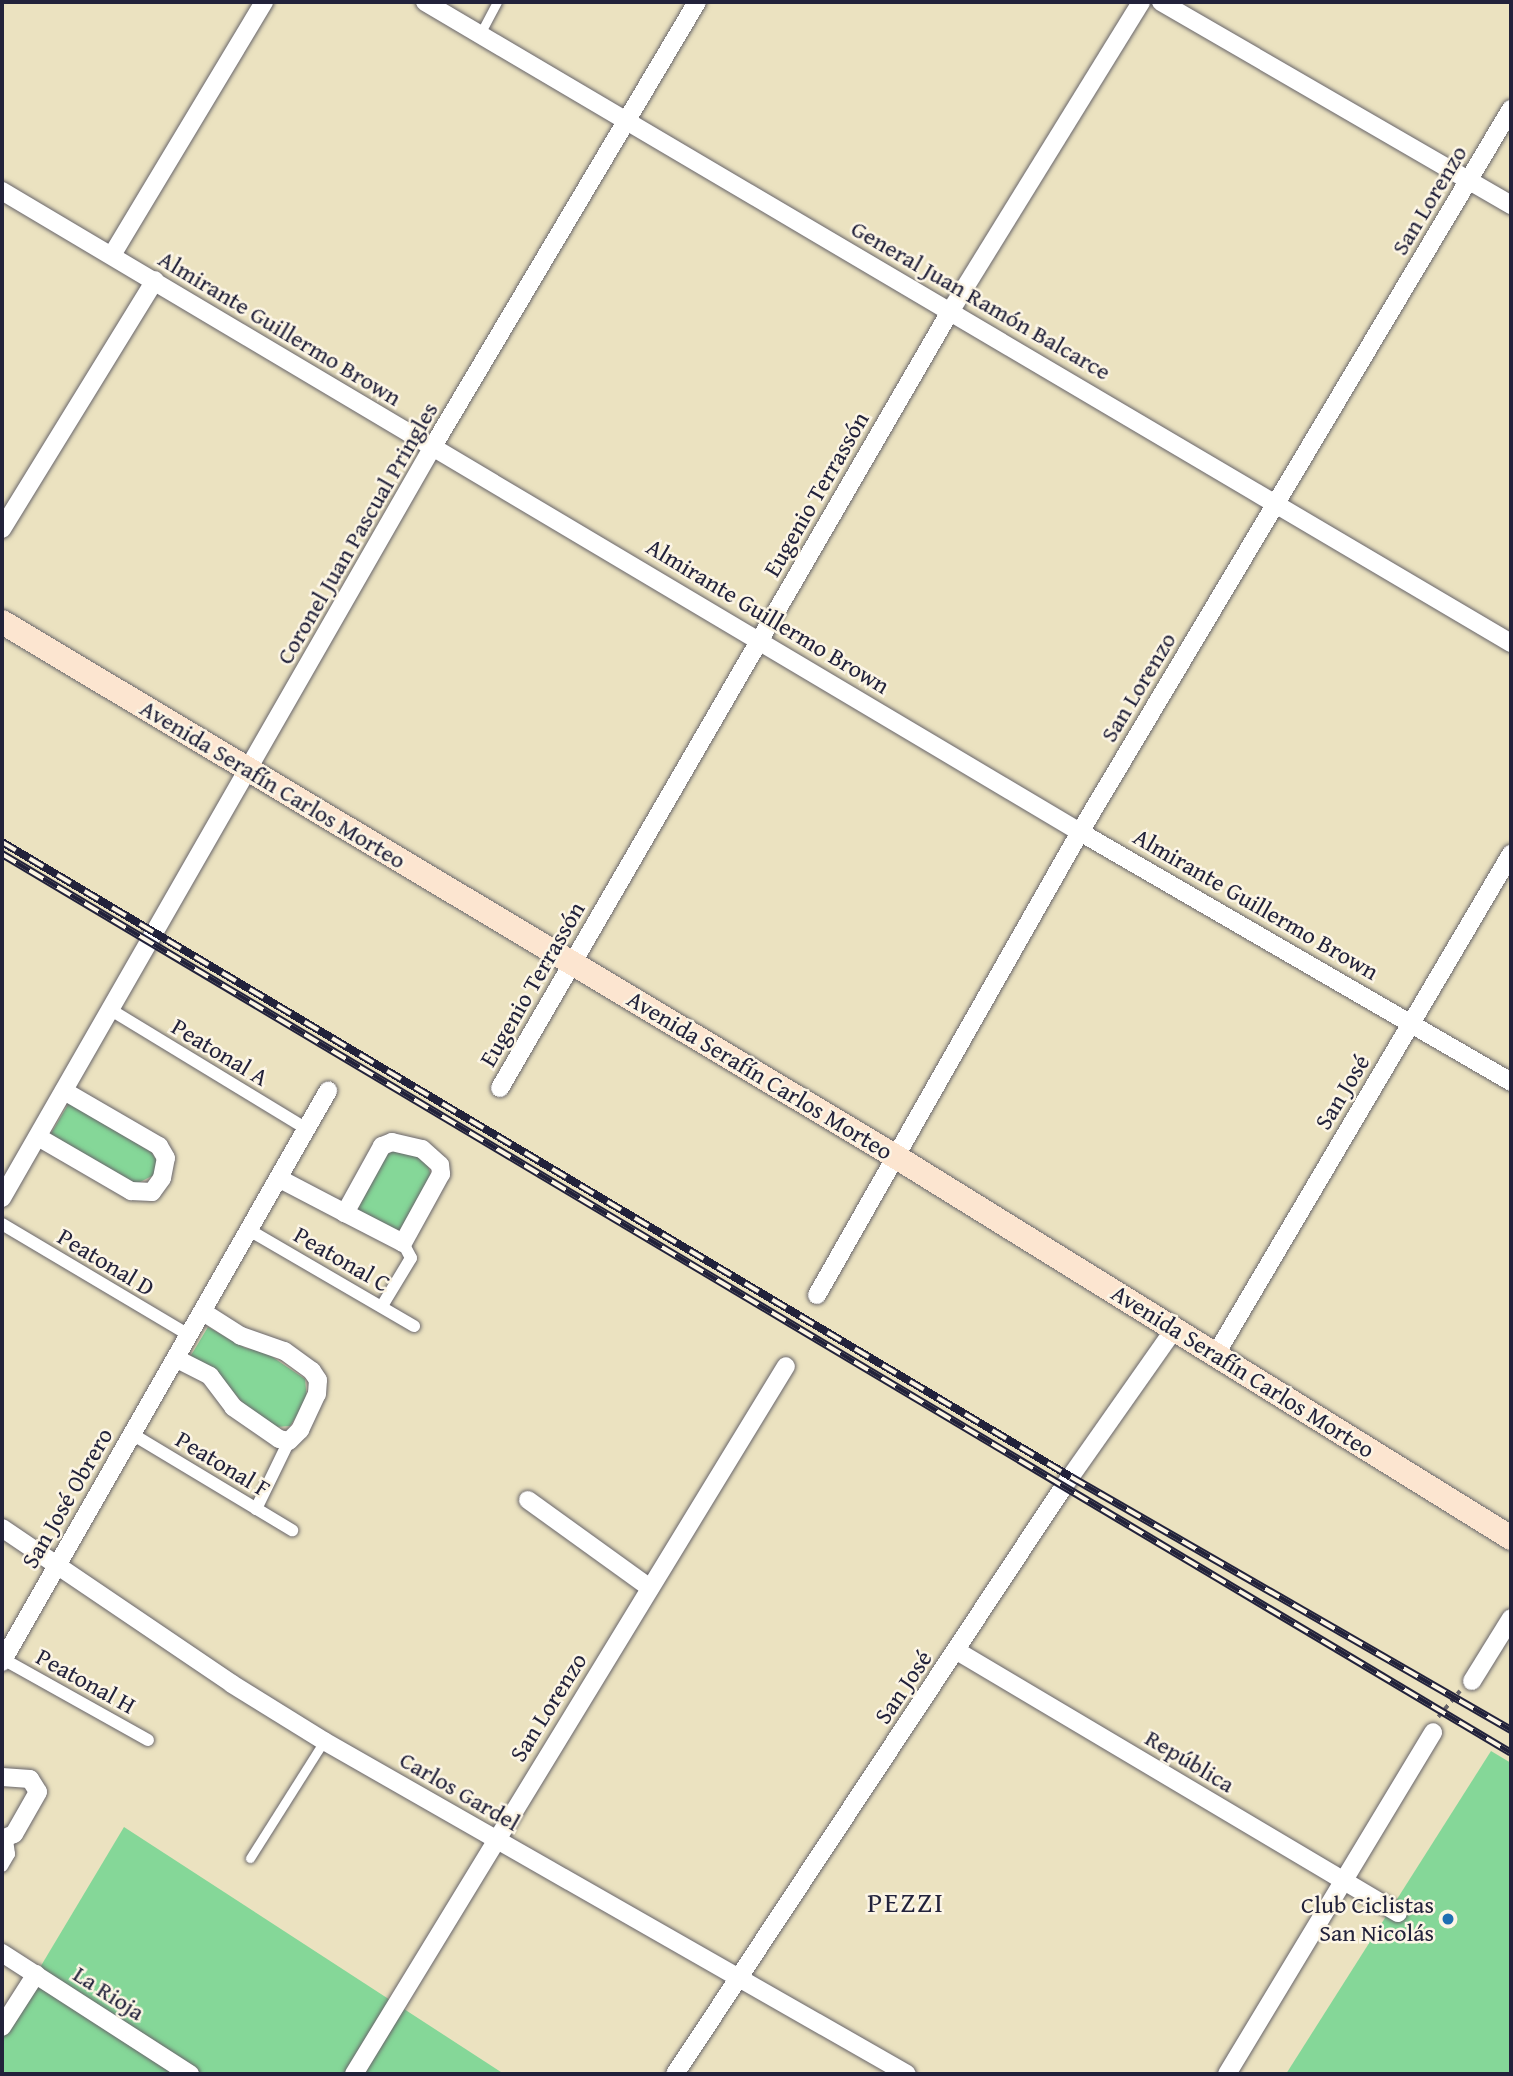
<!DOCTYPE html>
<meta charset="utf-8">
<style>
body{margin:0}
#map{position:relative;width:1513px;height:2076px;overflow:hidden;background:#ebe2c0;font-family:"Gentium Book Plus",serif}
div>[style]{position:absolute}
[style*='--x']{left:calc(var(--x)*1px);top:calc(var(--y)*1px);width:calc(var(--w)*1px);rotate:calc(var(--a)*1deg)}
.green>*{inset:0;background:#85d798}
.path>*{height:3.5px;margin-top:-1.75px;transform-origin:0;background:repeating-linear-gradient(90deg,#68656a 0 5px,transparent 0 10px)}
.roads{filter:drop-shadow(0 0 2px #68656a) drop-shadow(0 0 2px #68656a)}
.service>*{height:9px;margin:-4.5px;padding:0 4.5px;transform-origin:4.5px;border-radius:4.5px;background:#fff}
.pedestrian>*{height:12px;margin:-6px;padding:0 6px;transform-origin:6px;border-radius:6px;background:#fff}
.minor>*{height:18px;margin:-9px;padding:0 9px;transform-origin:9px;border-radius:9px;background:#fff}
.secondary>*{height:24px;margin:-12px;padding:0 12px;transform-origin:12px;border-radius:12px;background:#fce5d0}
.rail>*{height:8px;margin-top:-4px;transform-origin:0;background:repeating-linear-gradient(90deg,#fcf5e5 0 16px,#22223b 0 32px);box-sizing:border-box;border-block:2px solid #22223b}
.dots>*{width:19px;height:19px;translate:-50% -50%;box-sizing:border-box;border:4px solid #fcf5e5;border-radius:50%}
span{translate:-50% -50%;white-space:nowrap;text-align:center;line-height:1.15;-webkit-text-stroke:5px #fcf5e5;paint-order:stroke}
.street-label{font-size:24px;color:#22223b}
.poi-label{font-size:24px;color:#22223b}
.right{translate:-100% -50%;text-align:right}
.quarter-label{font-size:28px;color:#22223b;letter-spacing:2px}
.frame{position:absolute;inset:0;border:4px solid #22223b;pointer-events:none}
</style>
<div id="map">
<div class="green">
<div style="clip-path:polygon(69px 1103px,151px 1152px,159px 1164px,156px 1174px,134px 1185px,49px 1137px)"></div>
<div style="clip-path:polygon(400px 1148px,427px 1162px,431px 1176px,400px 1233px,357px 1211px,385px 1155px)"></div>
<div style="clip-path:polygon(208px 1327px,245px 1348px,265px 1352px,305px 1379px,307px 1400px,290px 1426px,276px 1427px,246px 1406px,213px 1370px,190px 1357px)"></div>
<div style="clip-path:polygon(1491px 1751px,1511px 1763px,1511px 2074px,1286px 2074px)"></div>
<div style="clip-path:polygon(124px 1827px,504px 2074px,2px 2074px,2px 2031px)"></div>
</div>
<div class="path">
<div style="--x:1438;--y:1717;--w:34;--a:-50"></div>
</div>
<div class="roads">
<div class="service">
<div style="--x:480;--y:34;--w:36;--a:-62"></div>
<div style="--x:250;--y:1858;--w:138;--a:-57.7"></div>
</div>
<div class="pedestrian">
<div style="--x:111;--y:1010;--w:231;--a:31.3"></div>
<div style="--x:2;--y:1224;--w:217;--a:30.7"></div>
<div style="--x:249;--y:1230;--w:191;--a:30.2"></div>
<div style="--x:382;--y:1306;--w:56;--a:-58.9"></div>
<div style="--x:411;--y:1258;--w:17;--a:-118"></div>
<div style="--x:132;--y:1434;--w:187;--a:31"></div>
<div style="--x:256;--y:1509;--w:76;--a:-64.1"></div>
<div style="--x:3;--y:1659;--w:166;--a:29.2"></div>
<div style="--x:2;--y:1866;--w:14;--a:-60"></div>
<div style="--x:9;--y:1854;--w:15;--a:-98"></div>
</div>
<div class="minor">
<div style="--x:425;--y:2;--w:1261;--a:30.55"></div>
<div style="--x:1161;--y:2;--w:405;--a:30.1"></div>
<div style="--x:2;--y:191;--w:1254;--a:30.74"></div>
<div style="--x:1080;--y:832;--w:498;--a:30.1"></div>
<div style="--x:112;--y:255;--w:295;--a:-59"></div>
<div style="--x:2;--y:529;--w:292;--a:-58.4"></div>
<div style="--x:500;--y:1088;--w:899;--a:-59.9"></div>
<div style="--x:951;--y:310;--w:362;--a:-58.3"></div>
<div style="--x:38;--y:1137;--w:108;--a:30.1"></div>
<div style="--x:131;--y:1191;--w:21;--a:3"></div>
<div style="--x:152;--y:1192;--w:17;--a:-54"></div>
<div style="--x:162;--y:1178;--w:20;--a:-79"></div>
<div style="--x:166;--y:1158;--w:14;--a:-120"></div>
<div style="--x:159;--y:1146;--w:110;--a:-149.9"></div>
<div style="--x:280;--y:1179;--w:73;--a:27.6"></div>
<div style="--x:345;--y:1213;--w:65;--a:27.3"></div>
<div style="--x:403;--y:1243;--w:79;--a:-61.2"></div>
<div style="--x:441;--y:1174;--w:9;--a:-96"></div>
<div style="--x:440;--y:1165;--w:24;--a:-138"></div>
<div style="--x:422;--y:1149;--w:31;--a:-167"></div>
<div style="--x:392;--y:1142;--w:11;--a:158"></div>
<div style="--x:382;--y:1146;--w:77;--a:118.9"></div>
<div style="--x:2;--y:1198;--w:865;--a:-60.17"></div>
<div style="--x:432;--y:448;--w:519;--a:-59.28"></div>
<div style="--x:817;--y:1295;--w:532;--a:-60.4"></div>
<div style="--x:1080;--y:832;--w:842;--a:-59.2"></div>
<div style="--x:1216;--y:1354;--w:581;--a:-59.46"></div>
<div style="--x:177;--y:1359;--w:37;--a:27"></div>
<div style="--x:210;--y:1376;--w:39;--a:53"></div>
<div style="--x:233;--y:1407;--w:56;--a:34.8"></div>
<div style="--x:279;--y:1439;--w:10;--a:11"></div>
<div style="--x:289;--y:1441;--w:16;--a:-45"></div>
<div style="--x:300;--y:1430;--w:40;--a:-65"></div>
<div style="--x:317;--y:1394;--w:14;--a:-86"></div>
<div style="--x:318;--y:1380;--w:11;--a:-124"></div>
<div style="--x:312;--y:1371;--w:34;--a:-144"></div>
<div style="--x:284;--y:1351;--w:46;--a:-160.8"></div>
<div style="--x:241;--y:1336;--w:45;--a:-147.7"></div>
<div style="--x:528;--y:1500;--w:150;--a:35.8"></div>
<div style="--x:2;--y:1528;--w:278;--a:34.1"></div>
<div style="--x:232;--y:1684;--w:108;--a:31.8"></div>
<div style="--x:324;--y:1741;--w:671;--a:29.73"></div>
<div style="--x:957;--y:1651;--w:513;--a:30.71"></div>
<div style="--x:2;--y:1662;--w:658;--a:-60.28"></div>
<div style="--x:1472;--y:1681;--w:74;--a:-58.2"></div>
<div style="--x:2;--y:1777;--w:28;--a:4"></div>
<div style="--x:30;--y:1779;--w:15;--a:58"></div>
<div style="--x:38;--y:1792;--w:48;--a:119.7"></div>
<div style="--x:14;--y:1834;--w:13;--a:157"></div>
<div style="--x:2;--y:1953;--w:224;--a:32.8"></div>
<div style="--x:2;--y:2027;--w:63;--a:-57.3"></div>
<div style="--x:354;--y:2074;--w:829;--a:-58.61"></div>
<div style="--x:675;--y:2074;--w:705;--a:-56.51"></div>
<div style="--x:1064;--y:1486;--w:193;--a:-54.9"></div>
<div style="--x:1227;--y:2074;--w:399;--a:-58.9"></div>
</div>
<div class="secondary">
<div style="--x:2;--y:622;--w:1044;--a:30.89"></div>
<div style="--x:898;--y:1158;--w:721;--a:31.79"></div>
</div>
</div>
<div class="rail">
<div style="--x:2;--y:842;--w:1243;--a:30.71"></div>
<div style="--x:1071;--y:1477;--w:508;--a:29.9"></div>
<div style="--x:2;--y:854;--w:1756;--a:30.78"></div>
</div>
<div class="dots">
<div style="left:1448px;top:1919px;background:#1f6fb2"></div>
</div>
<div class="street-label">
<span style="left:1429px;top:200px;rotate:-59deg">San Lorenzo</span>
<span style="left:981px;top:300px;rotate:30deg">General Juan Ramón Balcarce</span>
<span style="left:280px;top:328px;rotate:31deg">Almirante Guillermo Brown</span>
<span style="left:816px;top:494px;rotate:-60deg">Eugenio Terrassón</span>
<span style="left:357px;top:533px;rotate:-60deg">Coronel Juan Pascual Pringles</span>
<span style="left:768px;top:616px;rotate:31deg">Almirante Guillermo Brown</span>
<span style="left:1138px;top:687px;rotate:-59deg">San Lorenzo</span>
<span style="left:273px;top:784px;rotate:31deg">Avenida Serafín Carlos Morteo</span>
<span style="left:1256px;top:904px;rotate:30deg">Almirante Guillermo Brown</span>
<span style="left:532px;top:984px;rotate:-60deg">Eugenio Terrassón</span>
<span style="left:220px;top:1052px;rotate:31deg">Peatonal A</span>
<span style="left:760px;top:1075px;rotate:31deg">Avenida Serafín Carlos Morteo</span>
<span style="left:1342px;top:1092px;rotate:-59deg">San José</span>
<span style="left:342px;top:1259px;rotate:30deg">Peatonal C</span>
<span style="left:106px;top:1262px;rotate:31deg">Peatonal D</span>
<span style="left:1243px;top:1371px;rotate:32deg">Avenida Serafín Carlos Morteo</span>
<span style="left:223px;top:1464px;rotate:31deg">Peatonal F</span>
<span style="left:67px;top:1498px;rotate:-60deg">San José Obrero</span>
<span style="left:86px;top:1681px;rotate:29deg">Peatonal H</span>
<span style="left:903px;top:1687px;rotate:-56deg">San José</span>
<span style="left:548px;top:1707px;rotate:-58deg">San Lorenzo</span>
<span style="left:1190px;top:1761px;rotate:31deg">República</span>
<span style="left:460px;top:1791px;rotate:30deg">Carlos Gardel</span>
<span style="left:109px;top:1993px;rotate:33deg">La Rioja</span>
</div>
<div class="poi-label">
<span class="right" style="left:1434px;top:1919px">Club Ciclistas<br>San Nicolás</span>
</div>
<div class="quarter-label">
<span style="left:906px;top:1902px">PEZZI</span>
</div>
<div class="frame"></div>
</div>
